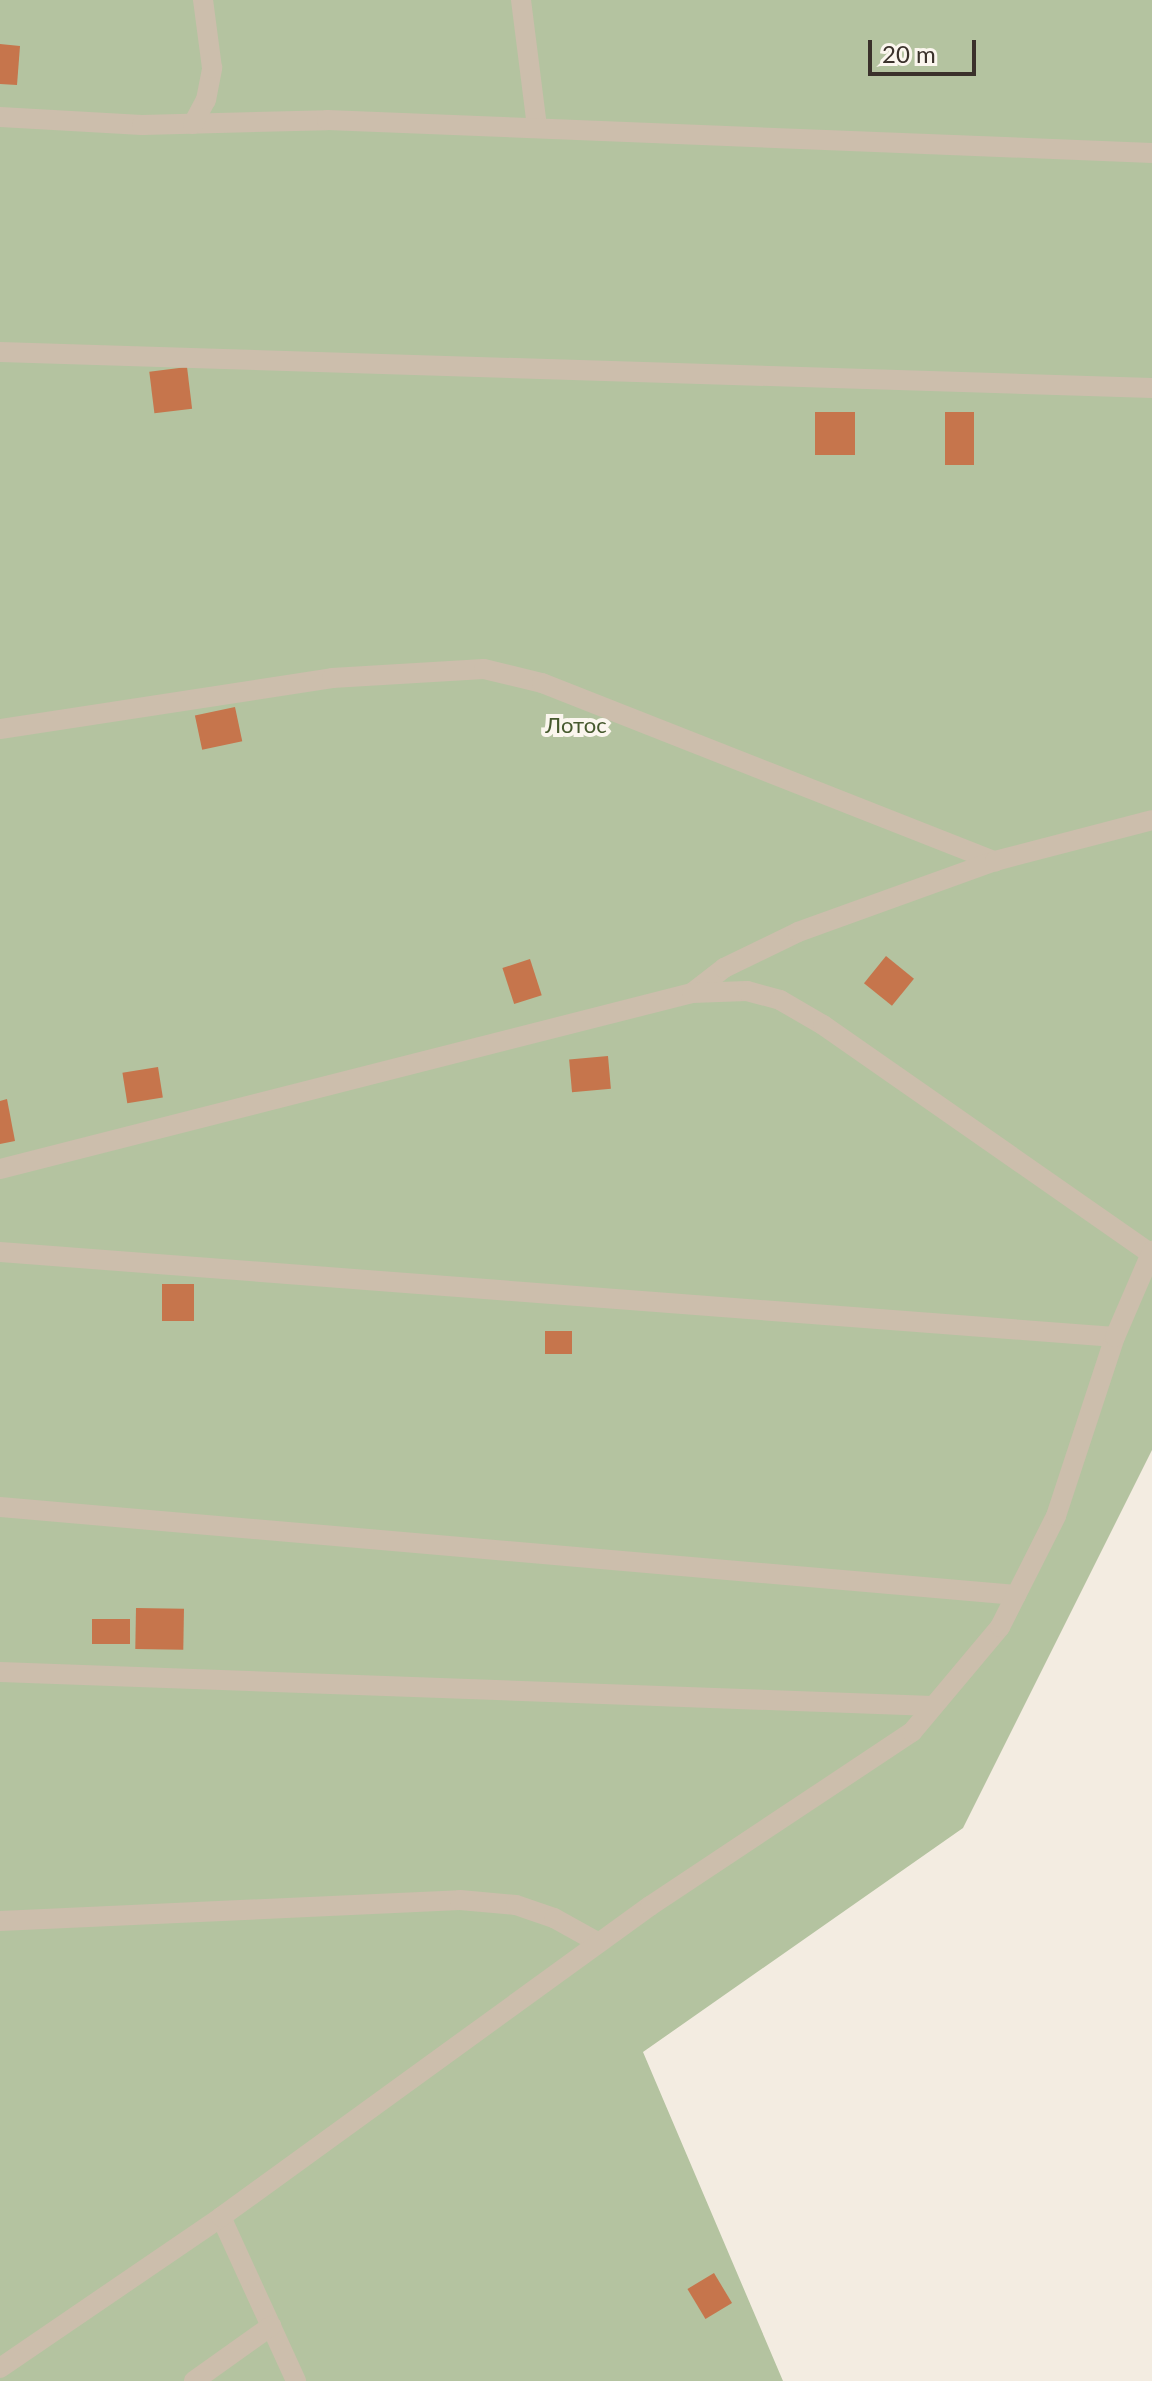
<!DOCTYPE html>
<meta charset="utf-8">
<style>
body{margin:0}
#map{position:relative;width:1152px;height:2381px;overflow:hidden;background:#f3ece1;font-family:Lato,sans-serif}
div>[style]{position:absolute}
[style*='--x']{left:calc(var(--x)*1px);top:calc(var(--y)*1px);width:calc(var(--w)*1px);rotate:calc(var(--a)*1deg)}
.green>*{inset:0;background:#b4c3a0}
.building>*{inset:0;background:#c6754c;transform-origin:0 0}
.service>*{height:20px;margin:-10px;padding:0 10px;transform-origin:10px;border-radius:10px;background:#ccbeac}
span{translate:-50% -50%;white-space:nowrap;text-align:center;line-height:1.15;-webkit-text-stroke:8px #fbf6ee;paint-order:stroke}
.park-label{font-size:22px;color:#46592e}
.scale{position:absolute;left:868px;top:40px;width:108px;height:36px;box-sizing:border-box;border:4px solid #3a312b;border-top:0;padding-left:10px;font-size:24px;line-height:28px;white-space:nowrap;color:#3a312b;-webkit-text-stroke:6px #fbf6ee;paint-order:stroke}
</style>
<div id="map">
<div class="green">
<div style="clip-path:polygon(0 0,1152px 0,1152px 1450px,963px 1828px,643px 2052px,783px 2381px,0 2381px)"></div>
</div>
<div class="building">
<div style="clip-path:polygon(0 44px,20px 46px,17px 85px,0 84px)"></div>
<div style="left:187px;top:367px;width:42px;height:38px;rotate:83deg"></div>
<div style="left:815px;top:412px;width:40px;height:43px"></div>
<div style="left:945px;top:412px;width:29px;height:53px"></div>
<div style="left:235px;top:707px;width:35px;height:41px;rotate:78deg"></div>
<div style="left:886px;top:956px;width:36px;height:35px;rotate:39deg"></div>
<div style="left:530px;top:959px;width:38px;height:29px;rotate:72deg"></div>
<div style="left:608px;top:1056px;width:33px;height:39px;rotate:85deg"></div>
<div style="left:158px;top:1067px;width:31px;height:36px;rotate:81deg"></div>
<div style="clip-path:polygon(7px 1099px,15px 1141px,0 1144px,0 1101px)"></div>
<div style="left:162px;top:1284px;width:32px;height:37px"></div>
<div style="left:545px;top:1331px;width:27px;height:23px"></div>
<div style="left:136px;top:1608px;width:48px;height:41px;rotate:1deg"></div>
<div style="left:92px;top:1619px;width:38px;height:25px"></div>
<div style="left:714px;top:2273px;width:35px;height:31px;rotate:59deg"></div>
</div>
<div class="service">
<div style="--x:521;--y:0;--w:128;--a:82.8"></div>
<div style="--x:0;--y:117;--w:142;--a:3.2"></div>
<div style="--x:142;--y:125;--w:185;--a:-1.5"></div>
<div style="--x:327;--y:120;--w:826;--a:2.29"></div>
<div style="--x:193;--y:124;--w:27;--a:-62"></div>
<div style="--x:206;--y:100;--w:33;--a:-79"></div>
<div style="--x:212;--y:68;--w:69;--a:-97.5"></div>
<div style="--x:0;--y:352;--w:1153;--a:1.79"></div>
<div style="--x:0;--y:729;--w:336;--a:-8.7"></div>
<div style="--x:332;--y:678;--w:152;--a:-3.4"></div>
<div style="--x:484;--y:669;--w:60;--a:13.6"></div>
<div style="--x:542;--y:683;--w:487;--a:21.5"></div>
<div style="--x:692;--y:993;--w:41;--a:-38"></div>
<div style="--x:724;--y:968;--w:82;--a:-25.9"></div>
<div style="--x:798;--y:932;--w:209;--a:-19.8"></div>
<div style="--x:995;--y:861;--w:162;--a:-14.6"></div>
<div style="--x:0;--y:1169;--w:714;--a:-14.27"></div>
<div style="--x:692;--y:993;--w:55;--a:-2.1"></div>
<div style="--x:747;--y:991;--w:34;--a:15"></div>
<div style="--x:780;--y:1000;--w:50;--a:30.2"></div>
<div style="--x:823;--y:1025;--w:399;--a:34.9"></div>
<div style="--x:0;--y:1252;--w:1118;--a:4.36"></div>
<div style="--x:0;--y:1507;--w:1020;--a:4.95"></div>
<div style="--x:0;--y:1672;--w:933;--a:2.09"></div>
<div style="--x:0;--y:1921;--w:460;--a:-2.6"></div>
<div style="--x:460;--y:1900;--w:56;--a:5.1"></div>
<div style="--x:516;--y:1905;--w:40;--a:18.9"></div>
<div style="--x:554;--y:1918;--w:51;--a:29.1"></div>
<div style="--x:221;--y:2217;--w:180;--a:65.4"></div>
<div style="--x:0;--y:2368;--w:268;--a:-34.3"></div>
<div style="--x:221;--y:2217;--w:530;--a:-35.94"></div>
<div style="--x:650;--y:1906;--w:315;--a:-33.6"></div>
<div style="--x:912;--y:1732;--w:137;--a:-50"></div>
<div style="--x:1000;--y:1627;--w:124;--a:-63.2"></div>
<div style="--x:1056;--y:1516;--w:188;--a:-71.8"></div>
<div style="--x:1115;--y:1337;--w:94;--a:-66.7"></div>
<div style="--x:194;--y:2381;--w:95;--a:-35.5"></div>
</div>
<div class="park-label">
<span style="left:576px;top:725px">Лотос</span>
</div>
<div class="scale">20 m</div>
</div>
